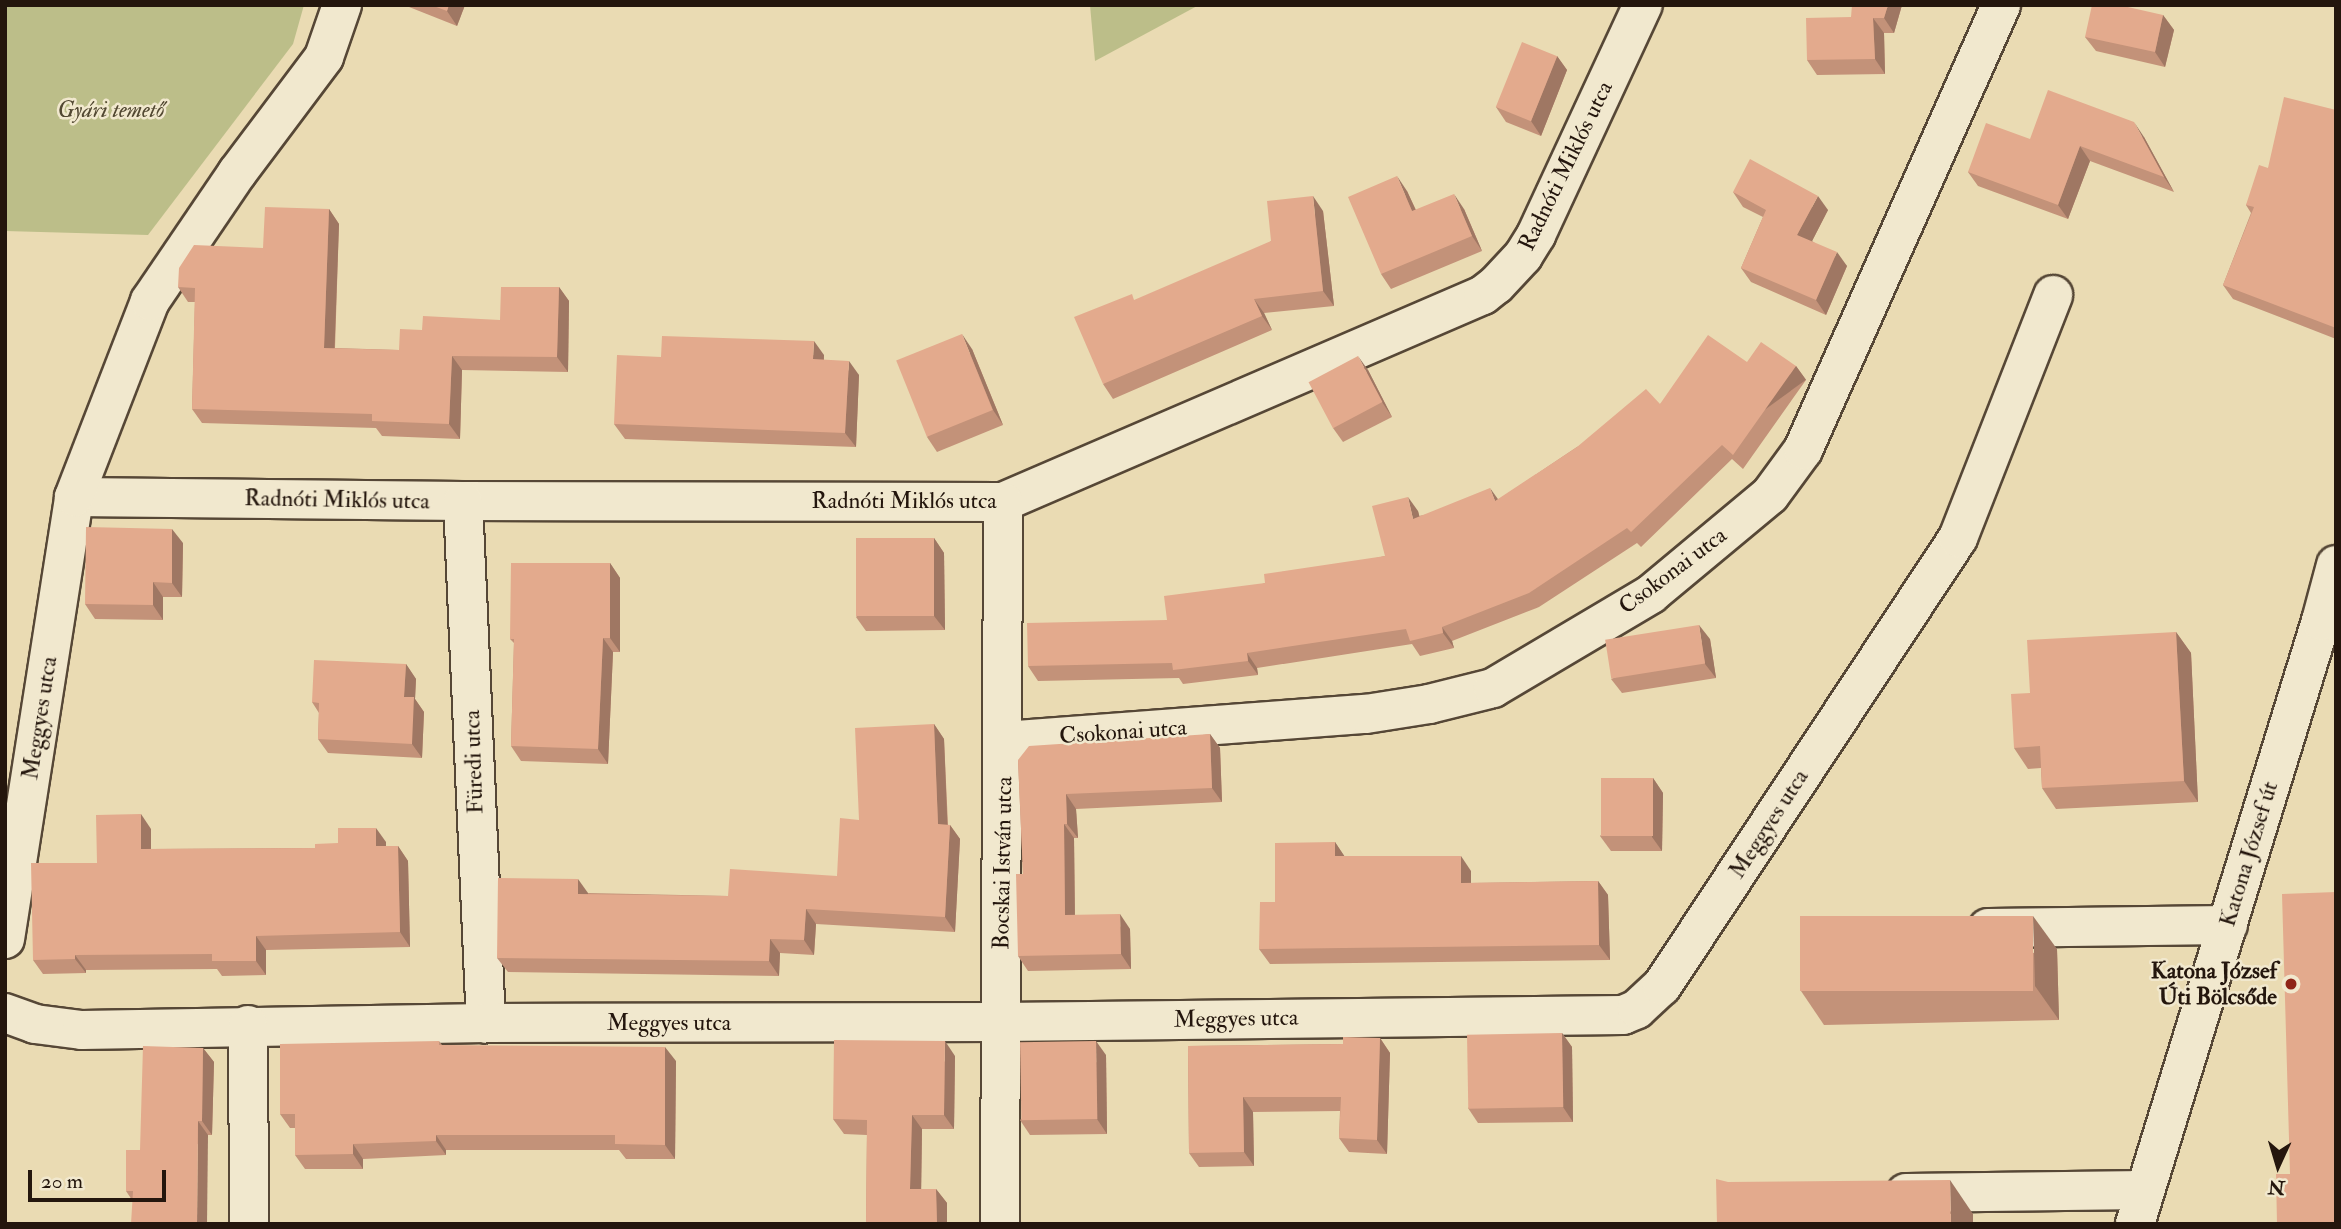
<!DOCTYPE html>
<meta charset="utf-8">
<style>
body{margin:0}
#map{position:relative;width:2341px;height:1229px;overflow:hidden;background:#eadbb3;font-family:"IM FELL Double Pica",serif}
div>[style]{position:absolute}
[style*='--x']{left:calc(var(--x)*1px);top:calc(var(--y)*1px);width:calc(var(--w)*1px);rotate:calc(var(--a)*1deg)}
.green>*{inset:0;background:#bcbe89}
.roads{filter:drop-shadow(2px 0 #564736) drop-shadow(-2px 0 #564736) drop-shadow(0 2px #564736) drop-shadow(0 -2px #564736)}
.minor>*{height:38px;margin:-19px;padding:0 19px;transform-origin:19px;border-radius:19px;background:#f1e8ce}
.wall>*{inset:0;background:#c39279}
.shaded-wall>*{inset:0;background:#9f7763;transform-origin:0 0}
.building>*{inset:0;background:#e3aa8d;transform-origin:0 0}
.dots>*{width:19px;height:19px;translate:-50% -50%;box-sizing:border-box;border:4px solid #f1e8ce;border-radius:50%}
span{translate:-50% -50%;white-space:nowrap;text-align:center;line-height:1.15;-webkit-text-stroke:5px #f1e8ce;paint-order:stroke}
.park-label{font-size:23px;color:#524832;font-style:italic}
.street-label{font-size:23px;color:#24160d}
.poi-label{font-size:23px;color:#24160d;font-weight:700}
.right{translate:-100% -50%;text-align:right}
.frame{position:absolute;inset:0;border:7px solid #24160d;pointer-events:none}
.north{position:absolute;left:2243px;top:1131px;width:70px;height:70px;-webkit-text-stroke:5px #f1e8ce;paint-order:stroke;rotate:184deg;font-size:19px;font-weight:700;line-height:28px;text-align:center;color:#24160d}
.north::after{content:'';display:block;margin:auto;width:24px;height:32px;background:#24160d;clip-path:polygon(50% 0,100% 100%,50% 72%,0 100%)}
.scale{position:absolute;left:28px;top:1170px;width:138px;height:32px;box-sizing:border-box;border:4px solid #24160d;border-top:0;padding-left:9px;font-size:21px;line-height:24px;white-space:nowrap;color:#24160d;-webkit-text-stroke:5px #f1e8ce;paint-order:stroke}
</style>
<div id="map">
<div class="green">
<div style="clip-path:polygon(5px 5px,304px 5px,293px 44px,148px 235px,5px 231px)"></div>
<div style="clip-path:polygon(1090px 5px,1199px 5px,1095px 61px)"></div>
</div>
<div class="roads">
<div class="minor">
<div style="--x:74;--y:497;--w:389;--a:0.6"></div>
<div style="--x:463;--y:501;--w:540;--a:0.11"></div>
<div style="--x:1003;--y:502;--w:523;--a:-23.33"></div>
<div style="--x:1483;--y:295;--w:16;--a:-38"></div>
<div style="--x:1496;--y:285;--w:40;--a:-47"></div>
<div style="--x:1523;--y:256;--w:25;--a:-58"></div>
<div style="--x:1536;--y:235;--w:254;--a:-65.1"></div>
<div style="--x:463;--y:501;--w:523;--a:87.48"></div>
<div style="--x:1004;--y:741;--w:363;--a:-4.3"></div>
<div style="--x:1366;--y:714;--w:64;--a:-9"></div>
<div style="--x:1429;--y:704;--w:66;--a:-14"></div>
<div style="--x:1493;--y:688;--w:184;--a:-30.7"></div>
<div style="--x:1651;--y:594;--w:155;--a:-39.8"></div>
<div style="--x:1770;--y:495;--w:56;--a:-53.7"></div>
<div style="--x:1803;--y:450;--w:487;--a:-66"></div>
<div style="--x:1988;--y:928;--w:240;--a:-0.7"></div>
<div style="--x:5;--y:939;--w:447;--a:-81.1"></div>
<div style="--x:74;--y:497;--w:210;--a:-68.8"></div>
<div style="--x:150;--y:301;--w:155;--a:-55.8"></div>
<div style="--x:237;--y:173;--w:145;--a:-53.1"></div>
<div style="--x:324;--y:57;--w:55;--a:-70.9"></div>
<div style="--x:5;--y:1013;--w:32;--a:20"></div>
<div style="--x:35;--y:1024;--w:47;--a:7.3"></div>
<div style="--x:82;--y:1030;--w:404;--a:-1"></div>
<div style="--x:486;--y:1023;--w:515;--a:-0.11"></div>
<div style="--x:1001;--y:1022;--w:622;--a:-0.64"></div>
<div style="--x:1623;--y:1015;--w:15;--a:-23"></div>
<div style="--x:1637;--y:1009;--w:34;--a:-43"></div>
<div style="--x:1662;--y:986;--w:537;--a:-56.55"></div>
<div style="--x:1958;--y:538;--w:261;--a:-68.6"></div>
<div style="--x:248;--y:1025;--w:199;--a:89.7"></div>
<div style="--x:1906;--y:1193;--w:239;--a:-0.7"></div>
<div style="--x:1000;--y:1224;--w:722;--a:-89.76"></div>
<div style="--x:2135;--y:1224;--w:631;--a:-72.86"></div>
<div style="--x:2321;--y:621;--w:58;--a:-75"></div>
</div>
</div>
<div class="wall">
<div style="clip-path:polygon(404px 5px,465px 5px,457px 26px)"></div>
<div style="clip-path:polygon(1902px 5px,1894px 33px,1884px 33px,1885px 74px,1817px 75px,1807px 60px,1851px 17px)"></div>
<div style="clip-path:polygon(2163px 15px,2174px 30px,2165px 67px,2096px 51px,2085px 37px)"></div>
<div style="clip-path:polygon(1557px 56px,1567px 70px,1541px 136px,1506px 122px,1496px 107px)"></div>
<div style="clip-path:polygon(2336px 110px,2336px 339px,2233px 299px,2223px 285px,2251px 213px,2246px 205px,2268px 168px)"></div>
<div style="clip-path:polygon(2144px 137px,2174px 192px,2090px 161px,2068px 219px,1978px 186px,1968px 172px,2030px 139px)"></div>
<div style="clip-path:polygon(1407px 191px,1416px 210px,1464px 209px,1482px 251px,1391px 289px,1381px 274px)"></div>
<div style="clip-path:polygon(1733px 192px,1828px 210px,1812px 241px,1847px 266px,1826px 315px,1751px 282px,1741px 268px,1763px 217px,1743px 207px)"></div>
<div style="clip-path:polygon(329px 209px,339px 224px,335px 348px,399px 350px,422px 330px,500px 320px,559px 287px,569px 301px,568px 372px,462px 370px,460px 439px,382px 436px,376px 428px,202px 423px,192px 409px,195px 302px,188px 302px,178px 287px,263px 248px)"></div>
<div style="clip-path:polygon(1323px 211px,1334px 306px,1264px 313px,1272px 330px,1113px 399px,1103px 384px,1271px 241px)"></div>
<div style="clip-path:polygon(972px 349px,1003px 425px,937px 452px,927px 437px)"></div>
<div style="clip-path:polygon(824px 355px,824px 360px,859px 375px,856px 447px,625px 439px,614px 424px,661px 357px)"></div>
<div style="clip-path:polygon(1747px 362px,1796px 366px,1806px 380px,1743px 469px,1732px 459px,1641px 547px,1637px 543px,1539px 607px,1452px 641px,1454px 648px,1420px 656px,1412px 644px,1257px 668px,1258px 675px,1183px 684px,1179px 678px,1038px 681px,1028px 666px,1167px 620px,1265px 583px,1385px 556px,1418px 511px,1419px 516px,1498px 500px,1577px 447px,1660px 404px)"></div>
<div style="clip-path:polygon(1368px 370px,1392px 417px,1343px 442px,1333px 428px)"></div>
<div style="clip-path:polygon(934px 538px,944px 553px,945px 630px,866px 631px,856px 617px)"></div>
<div style="clip-path:polygon(183px 543px,182px 597px,163px 597px,163px 620px,95px 619px,85px 604px)"></div>
<div style="clip-path:polygon(610px 563px,620px 578px,620px 652px,613px 652px,608px 764px,521px 761px,511px 746px,514px 643px,510px 639px)"></div>
<div style="clip-path:polygon(2176px 632px,2191px 653px,2198px 802px,2056px 809px,2042px 788px,2041px 768px,2028px 769px,2014px 748px,2030px 693px)"></div>
<div style="clip-path:polygon(1710px 639px,1716px 678px,1622px 693px,1611px 679px)"></div>
<div style="clip-path:polygon(406px 664px,416px 679px,415px 699px,424px 712px,422px 758px,328px 753px,318px 739px,319px 713px,312px 702px)"></div>
<div style="clip-path:polygon(934px 724px,944px 739px,948px 825px,950px 825px,960px 839px,955px 932px,816px 924px,814px 955px,780px 953px,779px 976px,508px 972px,497px 958px,588px 893px,728px 896px,837px 876px,859px 820px)"></div>
<div style="clip-path:polygon(1210px 734px,1220px 748px,1222px 802px,1076px 809px,1078px 838px,1074px 838px,1075px 915px,1130px 929px,1131px 969px,1028px 971px,1018px 956px,1023px 874px,1018px 760px)"></div>
<div style="clip-path:polygon(1653px 778px,1663px 793px,1662px 851px,1611px 851px,1600px 836px)"></div>
<div style="clip-path:polygon(151px 829px,151px 849px,315px 848px,386px 842px,386px 846px,398px 846px,408px 861px,410px 947px,266px 950px,266px 975px,222px 976px,217px 969px,86px 970px,86px 973px,43px 974px,33px 960px,97px 863px)"></div>
<div style="clip-path:polygon(1335px 842px,1344px 856px,1471px 871px,1471px 883px,1598px 881px,1608px 895px,1610px 960px,1270px 964px,1259px 949px,1275px 902px)"></div>
<div style="clip-path:polygon(2057px 949px,2059px 1020px,1824px 1025px,1801px 991px)"></div>
<div style="clip-path:polygon(1562px 1033px,1572px 1047px,1573px 1122px,1478px 1123px,1468px 1108px)"></div>
<div style="clip-path:polygon(1380px 1038px,1390px 1053px,1387px 1154px,1349px 1152px,1339px 1138px,1340px 1111px,1253px 1112px,1254px 1166px,1199px 1167px,1189px 1153px,1188px 1046px,1343px 1044px)"></div>
<div style="clip-path:polygon(439px 1041px,442px 1045px,676px 1061px,675px 1159px,626px 1159px,619px 1150px,446px 1150px,446px 1155px,363px 1159px,363px 1169px,305px 1169px,295px 1155px,295px 1128px,290px 1128px,280px 1114px)"></div>
<div style="clip-path:polygon(203px 1048px,214px 1062px,212px 1135px,208px 1135px,132px 1200px,126px 1191px,140px 1150px)"></div>
<div style="clip-path:polygon(1106px 1055px,1107px 1134px,1030px 1135px,1020px 1120px)"></div>
<div style="clip-path:polygon(955px 1056px,954px 1129px,922px 1129px,921px 1189px,936px 1189px,947px 1203px,947px 1224px,866px 1224px,867px 1135px,844px 1134px,833px 1119px)"></div>
</div>
<div class="shaded-wall">
<div style="clip-path:polygon(449px 5px,465px 5px,457px 26px,447px 11px)"></div>
<div style="clip-path:polygon(1888px 5px,1902px 5px,1894px 33px,1884px 18px)"></div>
<div style="clip-path:polygon(2163px 15px,2174px 30px,2165px 67px,2155px 52px)"></div>
<div style="clip-path:polygon(1873px 18px,1884px 33px,1885px 74px,1875px 59px)"></div>
<div style="clip-path:polygon(1557px 56px,1567px 70px,1541px 136px,1531px 121px)"></div>
<div style="clip-path:polygon(2134px 122px,2144px 137px,2174px 192px,2164px 177px)"></div>
<div style="clip-path:polygon(2080px 146px,2090px 161px,2068px 219px,2058px 205px)"></div>
<div style="clip-path:polygon(1397px 176px,1407px 191px,1423px 226px,1412px 211px)"></div>
<div style="clip-path:polygon(1454px 194px,1464px 209px,1482px 251px,1472px 236px)"></div>
<div style="clip-path:polygon(1313px 196px,1323px 211px,1334px 306px,1323px 291px)"></div>
<div style="clip-path:polygon(1818px 196px,1828px 210px,1808px 249px,1797px 235px)"></div>
<div style="clip-path:polygon(329px 209px,339px 224px,334px 362px,324px 348px)"></div>
<div style="clip-path:polygon(1837px 252px,1847px 266px,1826px 315px,1816px 300px)"></div>
<div style="clip-path:polygon(559px 287px,569px 301px,568px 372px,557px 357px)"></div>
<div style="clip-path:polygon(1254px 299px,1264px 313px,1272px 330px,1262px 316px)"></div>
<div style="clip-path:polygon(962px 334px,972px 349px,1003px 425px,993px 410px)"></div>
<div style="clip-path:polygon(814px 341px,824px 355px,823px 374px,813px 359px)"></div>
<div style="clip-path:polygon(452px 356px,462px 370px,460px 439px,449px 424px)"></div>
<div style="clip-path:polygon(1358px 356px,1368px 370px,1392px 417px,1382px 402px)"></div>
<div style="clip-path:polygon(849px 361px,859px 375px,856px 447px,845px 433px)"></div>
<div style="left:1796px;top:366px;width:17px;height:109px;rotate:54deg"></div>
<div style="clip-path:polygon(1490px 488px,1500px 502px,1495px 501px)"></div>
<div style="clip-path:polygon(1408px 497px,1418px 511px,1424px 533px,1413px 519px)"></div>
<div style="clip-path:polygon(172px 529px,183px 543px,182px 597px,172px 583px)"></div>
<div style="clip-path:polygon(934px 538px,944px 553px,945px 630px,934px 616px)"></div>
<div style="clip-path:polygon(610px 563px,620px 578px,620px 652px,610px 638px)"></div>
<div style="clip-path:polygon(153px 582px,163px 597px,163px 620px,153px 605px)"></div>
<div style="clip-path:polygon(1699px 625px,1710px 639px,1716px 678px,1705px 664px)"></div>
<div style="clip-path:polygon(1442px 627px,1452px 641px,1454px 648px,1443px 633px)"></div>
<div style="clip-path:polygon(2176px 632px,2191px 653px,2198px 802px,2184px 781px)"></div>
<div style="clip-path:polygon(603px 638px,613px 652px,608px 764px,598px 749px)"></div>
<div style="clip-path:polygon(1247px 653px,1257px 668px,1258px 675px,1248px 661px)"></div>
<div style="clip-path:polygon(406px 664px,416px 679px,415px 699px,424px 712px,422px 758px,412px 744px,404px 697px)"></div>
<div style="clip-path:polygon(934px 724px,944px 739px,948px 839px,938px 824px)"></div>
<div style="clip-path:polygon(1210px 734px,1220px 748px,1222px 802px,1212px 788px)"></div>
<div style="clip-path:polygon(1653px 778px,1663px 793px,1662px 851px,1652px 837px)"></div>
<div style="clip-path:polygon(1066px 794px,1076px 809px,1078px 838px,1067px 824px)"></div>
<div style="clip-path:polygon(141px 814px,151px 829px,151px 864px,141px 849px)"></div>
<div style="clip-path:polygon(1064px 824px,1074px 838px,1075px 929px,1065px 915px)"></div>
<div style="clip-path:polygon(950px 825px,960px 839px,955px 932px,945px 917px)"></div>
<div style="clip-path:polygon(376px 828px,386px 842px,386px 861px,376px 846px)"></div>
<div style="clip-path:polygon(1335px 842px,1345px 857px,1335px 856px)"></div>
<div style="clip-path:polygon(398px 846px,408px 861px,410px 947px,400px 932px)"></div>
<div style="clip-path:polygon(1461px 856px,1471px 871px,1471px 898px,1461px 883px)"></div>
<div style="clip-path:polygon(578px 879px,588px 893px,588px 908px,578px 894px)"></div>
<div style="clip-path:polygon(1598px 881px,1608px 895px,1610px 960px,1599px 945px)"></div>
<div style="clip-path:polygon(806px 909px,816px 924px,814px 955px,804px 940px)"></div>
<div style="clip-path:polygon(1120px 914px,1130px 929px,1131px 969px,1121px 954px)"></div>
<div style="clip-path:polygon(2033px 916px,2057px 949px,2059px 1020px,2035px 986px)"></div>
<div style="clip-path:polygon(256px 936px,266px 950px,266px 975px,256px 961px)"></div>
<div style="clip-path:polygon(770px 939px,780px 953px,779px 976px,769px 961px)"></div>
<div style="clip-path:polygon(75px 955px,86px 970px,86px 973px,75px 959px)"></div>
<div style="clip-path:polygon(1562px 1033px,1572px 1047px,1573px 1122px,1563px 1107px)"></div>
<div style="clip-path:polygon(1380px 1038px,1390px 1053px,1387px 1154px,1377px 1140px)"></div>
<div style="clip-path:polygon(945px 1041px,955px 1056px,954px 1129px,944px 1115px)"></div>
<div style="clip-path:polygon(1096px 1041px,1106px 1055px,1107px 1134px,1097px 1119px)"></div>
<div style="clip-path:polygon(665px 1047px,676px 1061px,675px 1159px,665px 1145px)"></div>
<div style="clip-path:polygon(203px 1048px,214px 1062px,212px 1135px,202px 1121px)"></div>
<div style="clip-path:polygon(1243px 1097px,1253px 1112px,1254px 1166px,1244px 1152px)"></div>
<div style="clip-path:polygon(912px 1115px,922px 1129px,921px 1203px,910px 1189px)"></div>
<div style="clip-path:polygon(198px 1121px,208px 1135px,207px 1224px,197px 1224px)"></div>
<div style="clip-path:polygon(436px 1135px,446px 1150px,446px 1155px,436px 1141px)"></div>
<div style="clip-path:polygon(353px 1144px,363px 1159px,363px 1169px,353px 1154px)"></div>
<div style="clip-path:polygon(1950px 1180px,1973px 1214px,1973px 1224px,1951px 1224px)"></div>
<div style="clip-path:polygon(936px 1189px,947px 1203px,947px 1224px,937px 1224px)"></div>
</div>
<div class="building">
<div style="clip-path:polygon(431px 5px,449px 5px,447px 11px)"></div>
<div style="clip-path:polygon(1852px 5px,1888px 5px,1884px 18px,1873px 18px,1875px 59px,1807px 60px,1806px 18px,1851px 17px)"></div>
<div style="clip-path:polygon(2092px 5px,2119px 5px,2163px 15px,2155px 52px,2085px 37px)"></div>
<div style="left:1522px;top:42px;width:38px;height:70px;rotate:22deg"></div>
<div style="clip-path:polygon(2048px 90px,2134px 122px,2164px 177px,2080px 146px,2058px 205px,1968px 172px,1986px 123px,2030px 139px)"></div>
<div style="clip-path:polygon(2284px 97px,2336px 110px,2336px 328px,2223px 285px,2254px 207px,2246px 205px,2259px 165px,2268px 168px)"></div>
<div style="clip-path:polygon(1750px 159px,1818px 196px,1797px 235px,1837px 252px,1816px 300px,1741px 268px,1766px 210px,1733px 192px)"></div>
<div style="clip-path:polygon(1397px 176px,1412px 211px,1454px 194px,1472px 236px,1381px 274px,1348px 197px)"></div>
<div style="clip-path:polygon(1313px 196px,1323px 291px,1254px 299px,1262px 316px,1103px 384px,1074px 317px,1132px 294px,1134px 300px,1271px 241px,1267px 201px)"></div>
<div style="clip-path:polygon(265px 207px,329px 209px,324px 348px,399px 350px,400px 329px,422px 330px,423px 316px,500px 320px,501px 287px,559px 287px,557px 357px,452px 356px,449px 424px,372px 421px,372px 414px,192px 409px,195px 288px,178px 287px,179px 268px,194px 245px,263px 248px)"></div>
<div style="left:962px;top:334px;width:82px;height:71px;rotate:68deg"></div>
<div style="clip-path:polygon(1708px 335px,1747px 362px,1761px 342px,1796px 366px,1733px 455px,1722px 445px,1631px 532px,1627px 528px,1529px 593px,1442px 627px,1443px 633px,1410px 641px,1406px 629px,1247px 653px,1248px 661px,1173px 670px,1172px 663px,1028px 666px,1027px 623px,1167px 620px,1164px 596px,1265px 583px,1264px 574px,1385px 556px,1372px 506px,1408px 497px,1413px 519px,1490px 488px,1495px 501px,1577px 447px,1646px 389px,1660px 404px)"></div>
<div style="clip-path:polygon(662px 336px,814px 341px,813px 359px,849px 361px,845px 433px,614px 424px,617px 355px,661px 357px)"></div>
<div style="left:1358px;top:356px;width:52px;height:56px;rotate:62deg"></div>
<div style="clip-path:polygon(86px 527px,172px 529px,172px 583px,153px 582px,153px 605px,85px 604px)"></div>
<div style="left:934px;top:538px;width:78px;height:78px;rotate:90deg"></div>
<div style="clip-path:polygon(511px 563px,610px 563px,610px 638px,603px 638px,598px 749px,511px 746px,514px 639px,510px 639px)"></div>
<div style="left:1699px;top:625px;width:39px;height:95px;rotate:81deg"></div>
<div style="clip-path:polygon(2176px 632px,2184px 781px,2042px 788px,2040px 746px,2014px 748px,2011px 694px,2030px 693px,2027px 640px)"></div>
<div style="clip-path:polygon(314px 660px,406px 664px,404px 697px,414px 697px,412px 744px,318px 739px,319px 703px,312px 702px)"></div>
<div style="clip-path:polygon(934px 724px,938px 824px,950px 825px,945px 917px,806px 909px,804px 940px,770px 939px,769px 961px,497px 958px,498px 878px,578px 879px,578px 894px,728px 896px,730px 869px,837px 876px,840px 818px,859px 820px,855px 728px)"></div>
<div style="clip-path:polygon(1210px 734px,1212px 788px,1066px 794px,1067px 824px,1064px 824px,1065px 915px,1120px 914px,1121px 954px,1018px 956px,1016px 874px,1023px 874px,1018px 760px,1029px 746px)"></div>
<div style="left:1601px;top:778px;width:52px;height:58px"></div>
<div style="clip-path:polygon(141px 814px,141px 849px,315px 848px,315px 844px,338px 843px,338px 828px,376px 828px,376px 846px,398px 846px,400px 932px,256px 936px,256px 961px,212px 961px,212px 954px,75px 955px,75px 959px,33px 960px,31px 863px,97px 863px,96px 815px)"></div>
<div style="clip-path:polygon(1335px 842px,1335px 856px,1461px 856px,1461px 883px,1598px 881px,1599px 945px,1259px 949px,1260px 902px,1275px 902px,1275px 843px)"></div>
<div style="clip-path:polygon(2336px 892px,2336px 1224px,2277px 1224px,2276px 1174px,2290px 1174px,2282px 894px)"></div>
<div style="left:1800px;top:916px;width:233px;height:75px"></div>
<div style="left:1562px;top:1033px;width:74px;height:95px;rotate:89deg"></div>
<div style="clip-path:polygon(1343px 1037px,1380px 1038px,1377px 1140px,1339px 1138px,1341px 1097px,1243px 1097px,1244px 1152px,1189px 1153px,1188px 1046px,1343px 1044px)"></div>
<div style="clip-path:polygon(834px 1040px,945px 1041px,944px 1115px,912px 1115px,910px 1189px,936px 1189px,937px 1224px,866px 1224px,867px 1120px,833px 1119px)"></div>
<div style="clip-path:polygon(439px 1041px,439px 1045px,665px 1047px,665px 1145px,615px 1144px,615px 1135px,436px 1135px,436px 1141px,353px 1144px,353px 1154px,295px 1155px,295px 1114px,280px 1114px,280px 1044px)"></div>
<div style="left:1096px;top:1041px;width:78px;height:76px;rotate:89deg"></div>
<div style="clip-path:polygon(143px 1046px,203px 1048px,202px 1121px,198px 1121px,197px 1224px,131px 1224px,133px 1191px,126px 1191px,126px 1150px,140px 1150px)"></div>
<div style="clip-path:polygon(1716px 1179px,1728px 1182px,1950px 1180px,1951px 1224px,1717px 1224px)"></div>
</div>
<div class="dots">
<div style="left:2291px;top:984px;background:#8f2418"></div>
</div>
<div class="park-label">
<span style="left:111px;top:110px">Gyári temető</span>
</div>
<div class="street-label">
<span style="left:1566px;top:166px;rotate:-64deg">Radnóti Miklós utca</span>
<span style="left:337px;top:500px;rotate:1deg">Radnóti Miklós utca</span>
<span style="left:904px;top:501px">Radnóti Miklós utca</span>
<span style="left:1673px;top:571px;rotate:-37deg">Csokonai utca</span>
<span style="left:40px;top:718px;rotate:-81deg">Meggyes utca</span>
<span style="left:1123px;top:732px;rotate:-4deg">Csokonai utca</span>
<span style="left:474px;top:762px;rotate:-92deg">Füredi utca</span>
<span style="left:1769px;top:824px;rotate:-57deg">Meggyes utca</span>
<span style="left:2249px;top:854px;rotate:-73deg">Katona József út</span>
<span style="left:1003px;top:863px;rotate:-89deg">Bocskai István utca</span>
<span style="left:1236px;top:1019px;rotate:-1deg">Meggyes utca</span>
<span style="left:669px;top:1023px">Meggyes utca</span>
</div>
<div class="poi-label">
<span class="right" style="left:2277px;top:984px">Katona József<br>Úti Bölcsőde</span>
</div>
<div class="frame"></div>
<div class="north">N</div>
<div class="scale">20 m</div>
</div>
